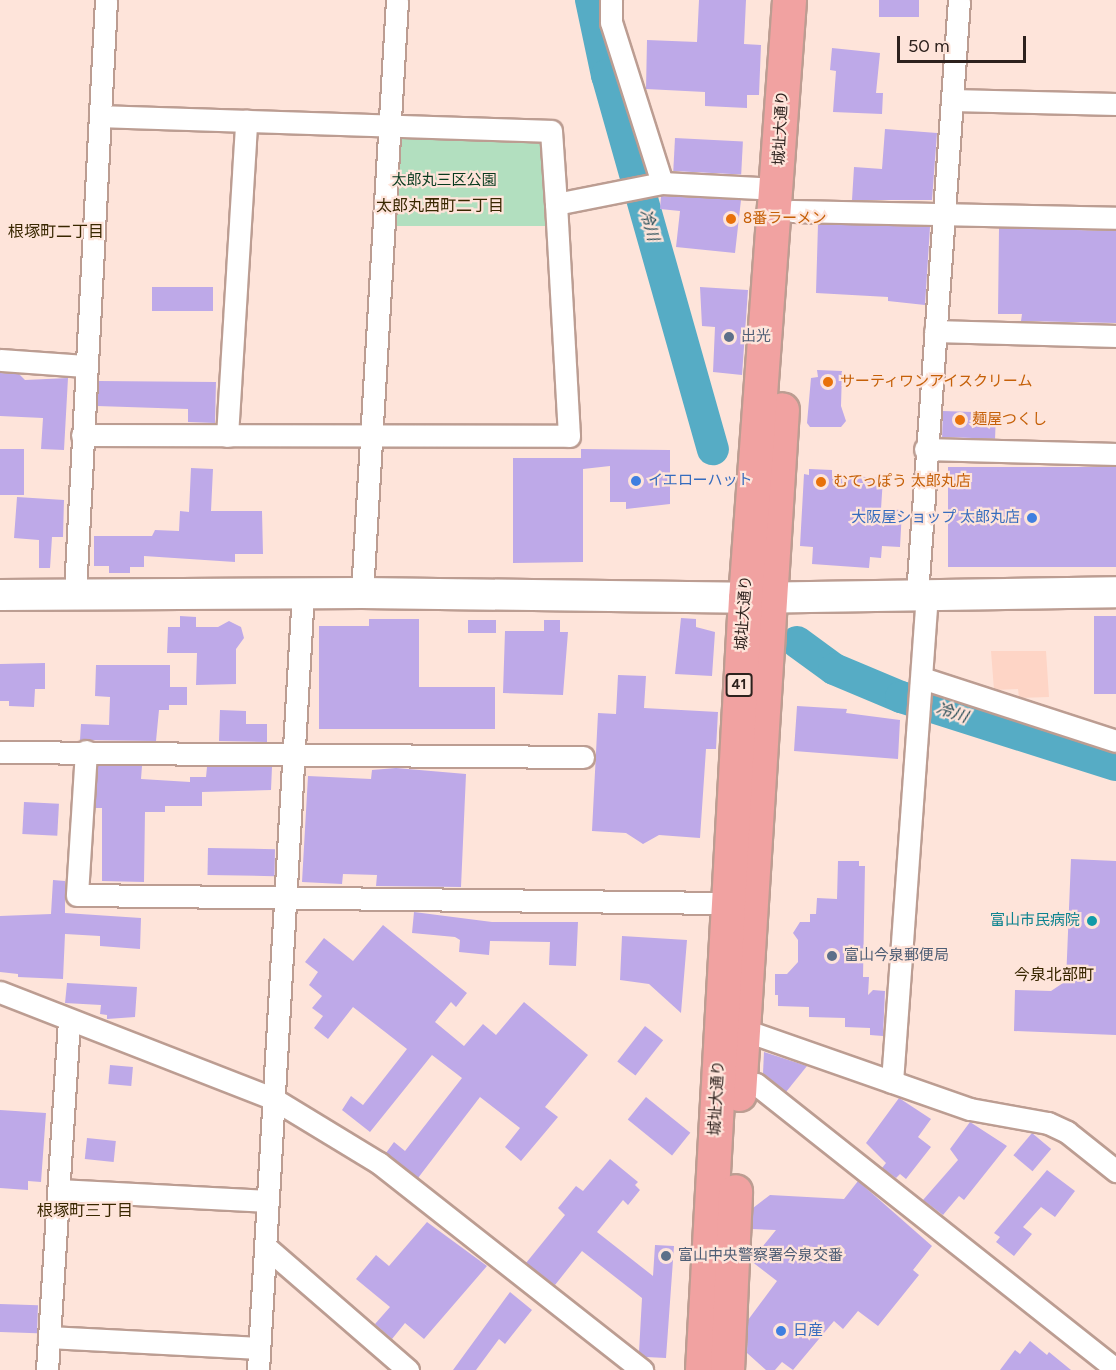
<!DOCTYPE html>
<meta charset="utf-8">
<style>
body{margin:0}
#map{position:relative;width:1116px;height:1370px;overflow:hidden;background:#fee4da;font-family:Figtree,"Noto Sans JP",sans-serif}
div>[style]{position:absolute}
[style*='--x']{left:calc(var(--x)*1px);top:calc(var(--y)*1px);width:calc(var(--w)*1px);rotate:calc(var(--a)*1deg)}
.built>*{inset:0;background:#fed5c6}
.green>*{inset:0;background:#b2dfbf}
.river>*{height:32px;margin:-16px;padding:0 16px;transform-origin:16px;border-radius:16px;background:#56acc5}
.building>*{inset:0;background:#bea9e8;transform-origin:0 0}
.roads{filter:drop-shadow(2px 0 #bc9d92) drop-shadow(-2px 0 #bc9d92) drop-shadow(0 2px #bc9d92) drop-shadow(0 -2px #bc9d92)}
.street>*{height:21px;margin:-10.5px;padding:0 10.5px;transform-origin:10.5px;border-radius:10.5px;background:#fff}
.secondary>*{height:30px;margin:-15px;padding:0 15px;transform-origin:15px;border-radius:15px;background:#fff}
.highway>*{height:33px;margin:-16.5px;padding:0 16.5px;transform-origin:16.5px;border-radius:16.5px;background:#f1a2a1}
.dots>*{width:16px;height:16px;translate:-50% -50%;box-sizing:border-box;border:3px solid #fee4da;border-radius:50%}
span{translate:-50% -50%;white-space:nowrap;text-align:center;line-height:1.15;-webkit-text-stroke:4.5px #fee4da;paint-order:stroke}
.shield-label span{padding:2px 4px;background:#fee4da;border:2px solid;border-radius:4px;-webkit-text-stroke-width:0}
.shield-label{font-size:14px;color:#2d211d;font-weight:700}
.street-label{font-size:15px;color:#2d211d}
.park-label{font-size:15px;color:#073a1e}
.food-label{font-size:15px;color:#c56008}
.left{translate:0 -50%;text-align:left}
.service-label{font-size:15px;color:#4e5e75}
.shop-label{font-size:15px;color:#366cbe}
.right{translate:-100% -50%;text-align:right}
.culture-label{font-size:15px;color:#0d838f}
.neighbourhood-label{font-size:16px;color:#392700}
.water-label{font-size:16px;color:#204752;font-style:italic}
.scale{position:absolute;left:897px;top:36px;width:129px;height:27px;box-sizing:border-box;border:3px solid #2d211d;border-top:0;padding-left:8px;font-size:18px;line-height:21px;white-space:nowrap;color:#2d211d;-webkit-text-stroke:4px #fee4da;paint-order:stroke}
</style>
<div id="map">
<div class="built">
<div style="clip-path:polygon(991px 651px,1046px 651px,1049px 697px,1019px 698px,1018px 689px,994px 690px)"></div>
</div>
<div class="green">
<div style="clip-path:polygon(404px 135px,536px 140px,544px 145px,548px 226px,392px 226px,397px 141px)"></div>
</div>
<div class="river">
<div style="--x:591;--y:0;--w:77;--a:78"></div>
<div style="--x:607;--y:75;--w:389;--a:74.2"></div>
<div style="--x:797;--y:642;--w:46;--a:36.1"></div>
<div style="--x:834;--y:669;--w:73;--a:22.7"></div>
<div style="--x:901;--y:697;--w:225;--a:17.6"></div>
</div>
<div class="building">
<div style="clip-path:polygon(699px 0,746px 0,744px 44px,761px 45px,759px 95px,747px 95px,747px 108px,705px 106px,705px 92px,646px 89px,647px 40px,697px 42px)"></div>
<div style="left:879px;top:0;width:40px;height:17px"></div>
<div style="clip-path:polygon(832px 48px,880px 53px,876px 93px,883px 93px,882px 114px,833px 112px,836px 71px,830px 70px)"></div>
<div style="clip-path:polygon(885px 129px,937px 133px,932px 200px,852px 200px,854px 167px,882px 169px)"></div>
<div style="left:675px;top:138px;width:68px;height:33px;rotate:3deg"></div>
<div style="clip-path:polygon(661px 196px,741px 200px,735px 253px,676px 247px,680px 211px,660px 209px)"></div>
<div style="clip-path:polygon(818px 224px,930px 227px,925px 305px,888px 301px,888px 297px,816px 293px)"></div>
<div style="clip-path:polygon(999px 228px,1116px 231px,1116px 323px,1021px 321px,1022px 314px,998px 314px)"></div>
<div style="left:152px;top:287px;width:61px;height:24px"></div>
<div style="clip-path:polygon(700px 287px,748px 290px,742px 375px,713px 372px,715px 327px,702px 326px)"></div>
<div style="clip-path:polygon(817px 370px,842px 371px,841px 406px,846px 421px,841px 427px,810px 427px,807px 423px,811px 378px,818px 377px)"></div>
<div style="clip-path:polygon(0 373px,19px 374px,25px 380px,68px 378px,64px 450px,41px 449px,43px 418px,0 416px)"></div>
<div style="clip-path:polygon(99px 381px,216px 382px,215px 423px,188px 422px,188px 409px,97px 406px)"></div>
<div style="left:943px;top:411px;width:53px;height:26px;rotate:2deg"></div>
<div style="left:0;top:449px;width:24px;height:46px"></div>
<div style="clip-path:polygon(581px 449px,670px 450px,670px 504px,626px 509px,626px 502px,610px 502px,610px 466px,583px 469px,583px 562px,513px 563px,513px 458px,581px 458px)"></div>
<div style="left:1116px;top:467px;width:100px;height:168px;rotate:90deg"></div>
<div style="clip-path:polygon(191px 468px,213px 469px,211px 511px,262px 511px,263px 554px,235px 554px,235px 562px,144px 556px,144px 567px,130px 567px,130px 573px,109px 573px,109px 566px,94px 566px,94px 536px,152px 536px,155px 530px,179px 531px,180px 511px,189px 512px)"></div>
<div style="clip-path:polygon(809px 469px,832px 470px,832px 475px,883px 478px,881px 509px,902px 510px,900px 547px,882px 546px,881px 558px,870px 557px,869px 568px,812px 564px,813px 547px,800px 546px,804px 474px,809px 475px)"></div>
<div style="clip-path:polygon(17px 497px,64px 500px,63px 537px,52px 537px,50px 568px,39px 568px,39px 540px,14px 538px)"></div>
<div style="clip-path:polygon(180px 616px,196px 617px,196px 627px,218px 627px,229px 621px,241px 627px,244px 638px,236px 649px,236px 684px,196px 685px,197px 653px,167px 653px,168px 627px,180px 627px)"></div>
<div style="left:1094px;top:616px;width:22px;height:78px"></div>
<div style="clip-path:polygon(681px 618px,696px 619px,696px 627px,715px 632px,712px 676px,675px 674px)"></div>
<div style="clip-path:polygon(369px 619px,419px 619px,419px 687px,495px 687px,495px 729px,319px 729px,319px 626px,369px 626px)"></div>
<div style="left:468px;top:620px;width:28px;height:13px"></div>
<div style="clip-path:polygon(544px 620px,560px 620px,560px 632px,568px 632px,563px 695px,503px 693px,505px 631px,544px 631px)"></div>
<div style="clip-path:polygon(45px 663px,45px 689px,35px 689px,34px 707px,9px 706px,9px 701px,0 701px,0 664px)"></div>
<div style="clip-path:polygon(96px 665px,170px 665px,170px 687px,187px 687px,187px 705px,169px 705px,169px 710px,159px 710px,156px 741px,80px 740px,81px 724px,109px 725px,110px 697px,95px 696px)"></div>
<div style="clip-path:polygon(618px 675px,646px 676px,644px 708px,718px 712px,716px 749px,706px 749px,700px 838px,659px 835px,643px 844px,626px 833px,592px 831px,598px 713px,616px 714px)"></div>
<div style="clip-path:polygon(797px 706px,847px 709px,846px 713px,900px 720px,898px 759px,794px 751px)"></div>
<div style="clip-path:polygon(220px 710px,246px 711px,246px 724px,267px 724px,267px 742px,219px 741px)"></div>
<div style="clip-path:polygon(98px 766px,142px 766px,141px 779px,190px 782px,190px 777px,206px 777px,207px 767px,272px 767px,271px 790px,202px 792px,202px 806px,165px 806px,165px 812px,145px 812px,144px 882px,102px 881px,102px 808px,95px 808px)"></div>
<div style="clip-path:polygon(396px 768px,466px 774px,461px 887px,376px 886px,377px 875px,343px 874px,342px 884px,302px 882px,308px 776px,371px 779px,372px 770px)"></div>
<div style="left:24px;top:802px;width:35px;height:32px;rotate:3deg"></div>
<div style="left:208px;top:848px;width:67px;height:27px;rotate:1deg"></div>
<div style="clip-path:polygon(1071px 859px,1116px 861px,1116px 1035px,1014px 1031px,1015px 990px,1051px 991px,1066px 981px)"></div>
<div style="clip-path:polygon(838px 861px,859px 861px,859px 866px,865px 866px,863px 977px,869px 977px,868px 995px,873px 990px,885px 991px,883px 1036px,870px 1035px,870px 1028px,845px 1027px,845px 1018px,809px 1017px,809px 1007px,778px 1006px,778px 995px,775px 995px,775px 974px,787px 974px,798px 962px,798px 940px,793px 933px,800px 922px,810px 922px,810px 914px,816px 914px,817px 898px,837px 899px)"></div>
<div style="clip-path:polygon(53px 880px,65px 881px,65px 913px,141px 918px,140px 949px,100px 946px,100px 936px,65px 934px,63px 979px,18px 977px,18px 974px,0 972px,0 916px,51px 914px)"></div>
<div style="clip-path:polygon(414px 912px,492px 922px,578px 922px,576px 966px,549px 965px,550px 942px,490px 941px,489px 955px,459px 952px,460px 940px,455px 937px,412px 933px)"></div>
<div style="clip-path:polygon(383px 925px,467px 993px,456px 1007px,451px 1002px,435px 1022px,464px 1046px,483px 1024px,496px 1035px,524px 1002px,588px 1055px,545px 1107px,558px 1117px,521px 1161px,505px 1147px,520px 1128px,480px 1097px,418px 1178px,386px 1153px,394px 1142px,405px 1151px,462px 1078px,432px 1055px,370px 1132px,342px 1110px,351px 1096px,363px 1105px,407px 1049px,353px 1007px,328px 1039px,314px 1028px,323px 1016px,312px 1008px,322px 996px,309px 985px,318px 972px,305px 962px,324px 938px,353px 961px)"></div>
<div style="clip-path:polygon(622px 936px,687px 940px,681px 1013px,649px 984px,620px 980px)"></div>
<div style="clip-path:polygon(67px 983px,137px 987px,135px 1017px,107px 1019px,107px 1015px,100px 1014px,101px 1005px,65px 1003px)"></div>
<div style="left:645px;top:1026px;width:23px;height:45px;rotate:38deg"></div>
<div style="clip-path:polygon(764px 1052px,807px 1066px,786px 1092px,763px 1073px)"></div>
<div style="left:110px;top:1065px;width:23px;height:19px;rotate:5deg"></div>
<div style="left:646px;top:1097px;width:57px;height:29px;rotate:39deg"></div>
<div style="clip-path:polygon(899px 1098px,931px 1119px,918px 1137px,931px 1147px,906px 1179px,900px 1174px,896px 1178px,882px 1168px,886px 1163px,866px 1143px)"></div>
<div style="clip-path:polygon(0 1110px,46px 1113px,41px 1182px,28px 1181px,28px 1190px,0 1188px)"></div>
<div style="clip-path:polygon(970px 1122px,1007px 1146px,964px 1200px,959px 1196px,943px 1215px,923px 1200px,958px 1160px,950px 1149px)"></div>
<div style="left:1032px;top:1133px;width:25px;height:29px;rotate:40deg"></div>
<div style="left:87px;top:1138px;width:29px;height:21px;rotate:6deg"></div>
<div style="clip-path:polygon(610px 1159px,638px 1182px,635px 1185px,640px 1190px,628px 1205px,623px 1200px,597px 1232px,653px 1276px,655px 1245px,674px 1246px,666px 1358px,646px 1357px,639px 1352px,642px 1298px,582px 1251px,555px 1285px,526px 1263px,565px 1215px,558px 1208px,576px 1186px,583px 1191px)"></div>
<div style="clip-path:polygon(1047px 1170px,1075px 1191px,1055px 1217px,1041px 1207px,1023px 1227px,1032px 1234px,1014px 1256px,996px 1242px,1000px 1237px,994px 1233px)"></div>
<div style="clip-path:polygon(858px 1181px,932px 1246px,913px 1270px,919px 1275px,878px 1326px,858px 1311px,843px 1329px,834px 1321px,793px 1370px,782px 1362px,775px 1370px,766px 1370px,747px 1353px,748px 1320px,777px 1281px,751px 1261px,776px 1230px,752px 1229px,753px 1208px,770px 1195px,844px 1199px)"></div>
<div style="clip-path:polygon(427px 1222px,487px 1266px,424px 1339px,405px 1323px,392px 1339px,375px 1324px,390px 1307px,356px 1279px,376px 1255px,389px 1266px)"></div>
<div style="clip-path:polygon(510px 1292px,532px 1310px,505px 1344px,499px 1339px,476px 1370px,453px 1370px)"></div>
<div style="left:0;top:1304px;width:38px;height:28px;rotate:2deg"></div>
<div style="clip-path:polygon(1030px 1341px,1047px 1355px,1049px 1352px,1071px 1370px,1000px 1370px,1015px 1350px,1020px 1354px)"></div>
</div>
<div class="roads">
<div class="street">
<div style="--x:611;--y:0;--w:22;--a:90"></div>
<div style="--x:611;--y:22;--w:169;--a:72.4"></div>
<div style="--x:952;--y:100;--w:164;--a:1.4"></div>
<div style="--x:100;--y:116;--w:451;--a:1.9"></div>
<div style="--x:551;--y:131;--w:73;--a:86.1"></div>
<div style="--x:792;--y:211;--w:324;--a:1.2"></div>
<div style="--x:935;--y:331;--w:181;--a:1.6"></div>
<div style="--x:0;--y:360;--w:85;--a:4"></div>
<div style="--x:82;--y:435;--w:487;--a:0.1"></div>
<div style="--x:569;--y:436;--w:232;--a:-93.2"></div>
<div style="--x:556;--y:204;--w:108;--a:-11.2"></div>
<div style="--x:662;--y:183;--w:116;--a:3"></div>
<div style="--x:227;--y:436;--w:316;--a:-86.5"></div>
<div style="--x:925;--y:449;--w:191;--a:1.5"></div>
<div style="--x:75;--y:592;--w:593;--a:-87"></div>
<div style="--x:362;--y:593;--w:594;--a:-86.62"></div>
<div style="--x:917;--y:595;--w:596;--a:-85.96"></div>
<div style="--x:922;--y:678;--w:204;--a:18"></div>
<div style="--x:86;--y:751;--w:144;--a:93.6"></div>
<div style="--x:77;--y:895;--w:650;--a:0.71"></div>
<div style="--x:0;--y:752;--w:583;--a:0.49"></div>
<div style="--x:0;--y:992;--w:292;--a:21.3"></div>
<div style="--x:272;--y:1098;--w:125;--a:31.3"></div>
<div style="--x:379;--y:1163;--w:335;--a:38.2"></div>
<div style="--x:744;--y:1030;--w:239;--a:19.3"></div>
<div style="--x:970;--y:1109;--w:79;--a:10.2"></div>
<div style="--x:1048;--y:1123;--w:21;--a:25"></div>
<div style="--x:1067;--y:1132;--w:63;--a:38.5"></div>
<div style="--x:739;--y:1082;--w:17;--a:7"></div>
<div style="--x:756;--y:1084;--w:459;--a:38.4"></div>
<div style="--x:892;--y:1082;--w:488;--a:-85.9"></div>
<div style="--x:59;--y:1190;--w:209;--a:3"></div>
<div style="--x:266;--y:1247;--w:188;--a:40.9"></div>
<div style="--x:49;--y:1337;--w:210;--a:3"></div>
<div style="--x:47;--y:1370;--w:349;--a:-86.4"></div>
<div style="--x:258;--y:1370;--w:778;--a:-86.69"></div>
</div>
<div class="secondary">
<div style="--x:0;--y:595;--w:362;--a:-0.3"></div>
<div style="--x:362;--y:593;--w:383;--a:0.7"></div>
<div style="--x:745;--y:598;--w:371;--a:-0.9"></div>
</div>
<div class="highway">
<div style="--x:739;--y:1094;--w:686;--a:-86.41"></div>
<div style="--x:702;--y:1370;--w:773;--a:-86.81"></div>
<div style="--x:745;--y:598;--w:600;--a:-85.79"></div>
<div style="--x:727;--y:1370;--w:179;--a:-87.4"></div>
</div>
</div>
<div class="dots">
<div style="left:731px;top:219px;background:#e8710a"></div>
<div style="left:729px;top:337px;background:#5c6f8a"></div>
<div style="left:828px;top:382px;background:#e8710a"></div>
<div style="left:960px;top:420px;background:#e8710a"></div>
<div style="left:636px;top:481px;background:#3f7fe0"></div>
<div style="left:821px;top:482px;background:#e8710a"></div>
<div style="left:1032px;top:518px;background:#3f7fe0"></div>
<div style="left:1092px;top:921px;background:#0f9aa8"></div>
<div style="left:832px;top:956px;background:#5c6f8a"></div>
<div style="left:666px;top:1256px;background:#5c6f8a"></div>
<div style="left:781px;top:1331px;background:#3f7fe0"></div>
</div>
<div class="shield-label">
<span style="left:739px;top:685px">41</span>
</div>
<div class="street-label">
<span style="left:781px;top:128px;rotate:-87deg">城址大通り</span>
<span style="left:744px;top:613px;rotate:-86deg">城址大通り</span>
<span style="left:717px;top:1098px;rotate:-87deg">城址大通り</span>
</div>
<div class="park-label">
<span style="left:444px;top:181px">太郎丸三区公園</span>
</div>
<div class="food-label">
<span class="left" style="left:743px;top:219px">8番ラーメン</span>
<span class="left" style="left:840px;top:382px">サーティワンアイスクリーム</span>
<span class="left" style="left:972px;top:420px">麺屋つくし</span>
<span class="left" style="left:833px;top:482px">むてっぽう 太郎丸店</span>
</div>
<div class="service-label">
<span class="left" style="left:741px;top:337px">出光</span>
<span class="left" style="left:844px;top:956px">富山今泉郵便局</span>
<span class="left" style="left:678px;top:1256px">富山中央警察署今泉交番</span>
</div>
<div class="shop-label">
<span class="left" style="left:648px;top:481px">イエローハット</span>
<span class="right" style="left:1020px;top:518px">大阪屋ショップ 太郎丸店</span>
<span class="left" style="left:793px;top:1331px">日産</span>
</div>
<div class="culture-label">
<span class="right" style="left:1080px;top:921px">富山市民病院</span>
</div>
<div class="neighbourhood-label">
<span style="left:440px;top:206px">太郎丸西町二丁目</span>
<span style="left:56px;top:232px">根塚町二丁目</span>
<span style="left:1054px;top:975px">今泉北部町</span>
<span style="left:85px;top:1211px">根塚町三丁目</span>
</div>
<div class="water-label">
<span style="left:649px;top:225px;rotate:74deg">冷川</span>
<span style="left:952px;top:713px;rotate:18deg">冷川</span>
</div>
<div class="scale">50 m</div>
</div>
